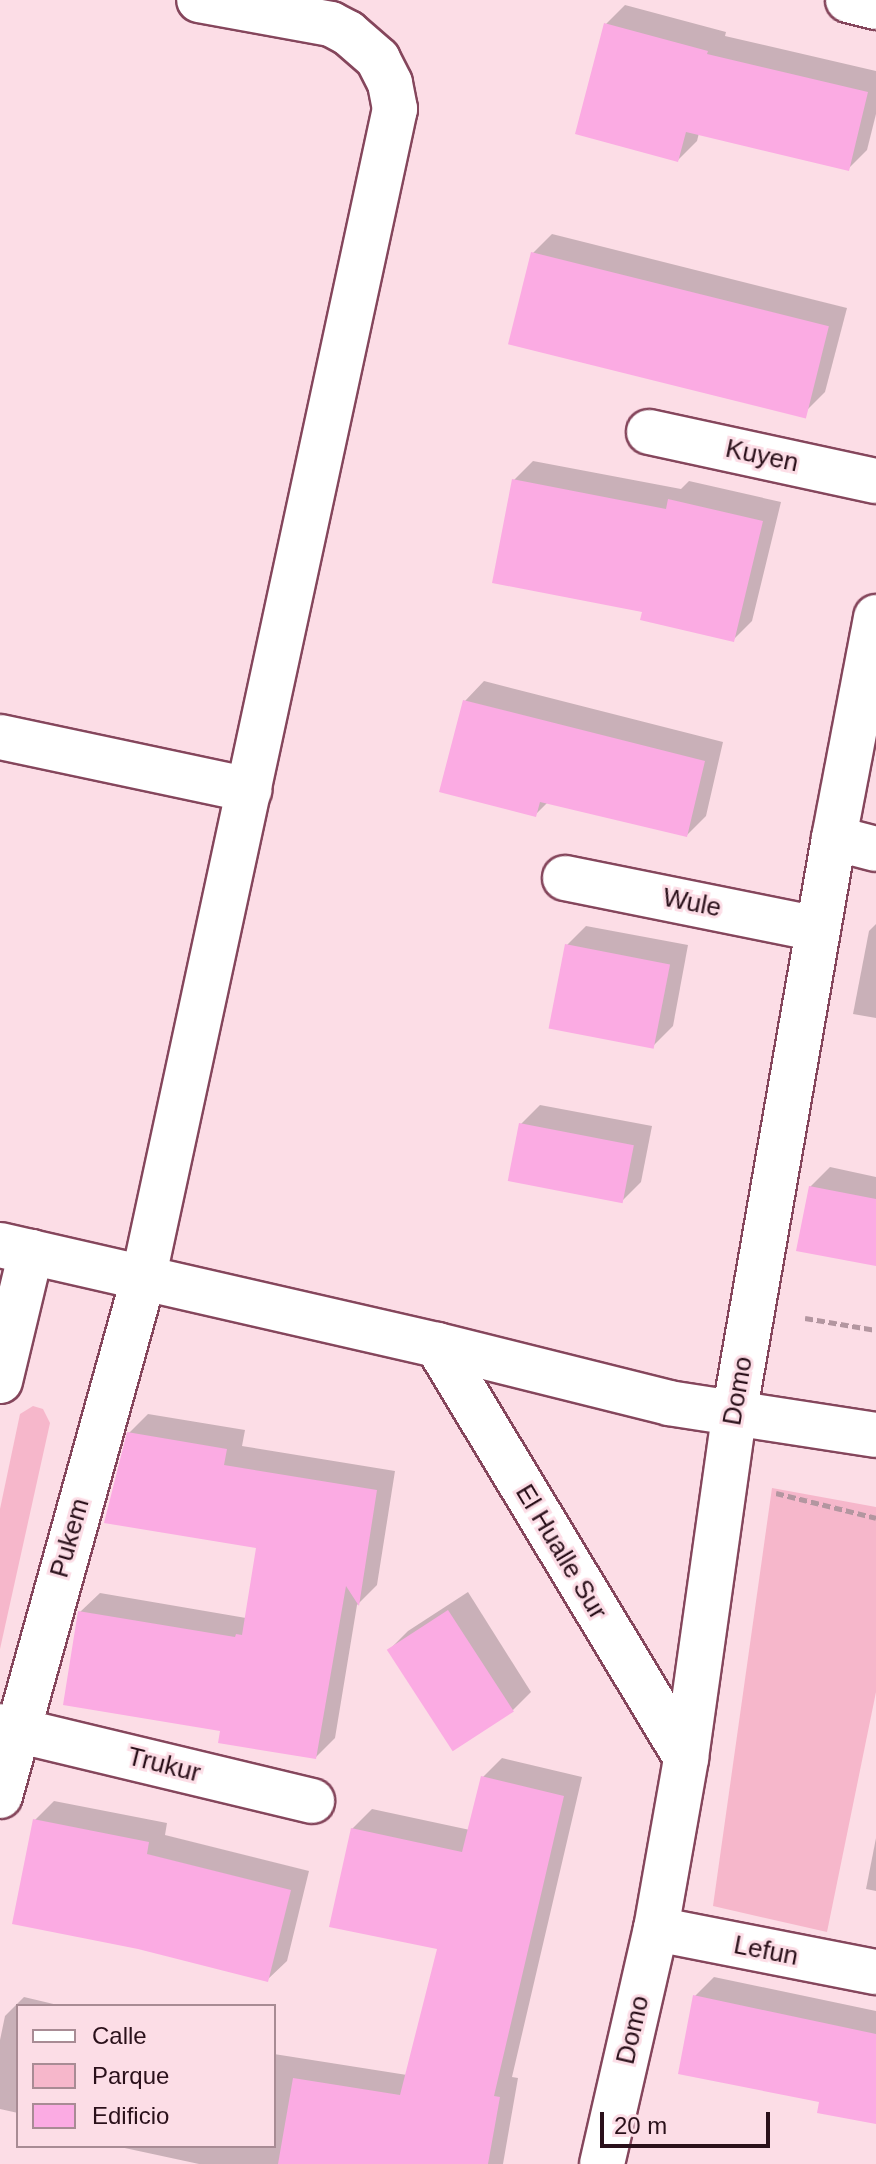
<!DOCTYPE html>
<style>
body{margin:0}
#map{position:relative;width:876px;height:2164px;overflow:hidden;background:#fcdde6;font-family:Arial,sans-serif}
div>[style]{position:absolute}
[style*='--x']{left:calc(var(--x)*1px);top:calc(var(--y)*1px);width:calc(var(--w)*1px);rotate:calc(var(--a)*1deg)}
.green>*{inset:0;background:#f6b7cb}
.shadow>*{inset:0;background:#0003}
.building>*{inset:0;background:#fbabe3;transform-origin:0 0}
.path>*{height:5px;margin-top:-2.5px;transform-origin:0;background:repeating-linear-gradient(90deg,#b396a0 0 8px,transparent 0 12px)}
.roads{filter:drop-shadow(2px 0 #85465c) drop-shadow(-2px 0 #85465c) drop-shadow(0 2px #85465c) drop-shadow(0 -2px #85465c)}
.minor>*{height:44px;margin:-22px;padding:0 22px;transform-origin:22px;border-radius:22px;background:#fff}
span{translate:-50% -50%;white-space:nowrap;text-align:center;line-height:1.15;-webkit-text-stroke:6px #fcdde6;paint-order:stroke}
.street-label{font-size:26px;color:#2a101a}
.legend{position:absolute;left:16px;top:2004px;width:260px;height:144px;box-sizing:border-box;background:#fcdde6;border:2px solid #a88b94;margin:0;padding:10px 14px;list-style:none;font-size:24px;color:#2a101a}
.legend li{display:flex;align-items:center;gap:16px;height:40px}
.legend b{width:40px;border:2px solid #a88b94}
.scale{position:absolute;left:600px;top:2112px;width:170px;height:36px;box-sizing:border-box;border:4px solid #2a101a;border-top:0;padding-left:10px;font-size:24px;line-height:28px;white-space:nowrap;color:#2a101a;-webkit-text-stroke:6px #fcdde6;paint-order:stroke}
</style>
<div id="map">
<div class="green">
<div style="clip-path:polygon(33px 1406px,43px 1409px,50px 1423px,0 1649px,0 1509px,20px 1414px)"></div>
<div style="clip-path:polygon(772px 1488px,876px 1507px,876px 1692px,827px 1932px,713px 1906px)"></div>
</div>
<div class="shadow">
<div style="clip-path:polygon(625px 5px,726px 32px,725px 36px,876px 71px,876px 114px,867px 150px,848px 169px,699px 133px,697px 141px,678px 160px,606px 24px)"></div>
<div style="clip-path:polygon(552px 234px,847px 308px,825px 392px,806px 411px,533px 253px)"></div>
<div style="clip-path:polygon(533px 461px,681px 489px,689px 481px,781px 502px,752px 621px,733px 640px,645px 610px,514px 480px)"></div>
<div style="clip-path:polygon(484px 681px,723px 742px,706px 816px,687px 835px,548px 802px,536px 814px,465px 701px)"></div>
<div style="clip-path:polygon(876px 924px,876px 1018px,853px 1014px,869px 931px)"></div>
<div style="clip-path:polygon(586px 926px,688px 945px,673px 1026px,654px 1045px,567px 945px)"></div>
<div style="clip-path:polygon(540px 1105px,652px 1126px,641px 1182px,622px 1201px,521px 1124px)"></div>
<div style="clip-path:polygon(830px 1167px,876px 1177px,876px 1264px,810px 1187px)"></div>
<div style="clip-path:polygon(148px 1414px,245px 1430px,242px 1446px,395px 1471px,377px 1585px,357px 1605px,335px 1738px,316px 1757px,222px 1730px,80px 1612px,100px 1593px,246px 1618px,258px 1546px,129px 1433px)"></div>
<div style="clip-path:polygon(468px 1592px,531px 1692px,512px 1711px,452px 1749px,389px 1650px,408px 1631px)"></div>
<div style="clip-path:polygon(502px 1758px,582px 1777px,512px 2077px,518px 2078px,503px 2164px,199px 2164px,120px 2147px,274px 2146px,274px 2054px,407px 2075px,439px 1947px,352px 1829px,372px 1809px,470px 1830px,483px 1777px)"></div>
<div style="clip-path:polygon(54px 1801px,167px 1823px,165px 1835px,309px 1871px,287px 1961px,267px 1980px,35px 1820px)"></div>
<div style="clip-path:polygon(876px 1838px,876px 1891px,866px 1889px)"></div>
<div style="clip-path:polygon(714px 1977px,876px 2011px,876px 2121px,822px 2100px,695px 1996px)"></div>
<div style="clip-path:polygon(24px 1997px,62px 2006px,18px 2006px,18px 2113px,0 2109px,0 2040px,5px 2016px)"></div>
</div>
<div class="building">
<div style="clip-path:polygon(604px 23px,708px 51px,707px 54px,868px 92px,849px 171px,686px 132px,678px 162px,575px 134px)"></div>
<div style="left:531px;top:252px;width:307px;height:95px;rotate:14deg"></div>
<div style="clip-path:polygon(512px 479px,666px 509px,668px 499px,763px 521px,734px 642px,640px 620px,642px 612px,492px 583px)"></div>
<div style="clip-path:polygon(463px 700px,705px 761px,687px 837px,540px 802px,536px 817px,439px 792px)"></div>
<div style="left:565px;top:944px;width:107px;height:86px;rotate:11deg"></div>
<div style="left:519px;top:1123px;width:117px;height:59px;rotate:11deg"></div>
<div style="clip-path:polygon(809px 1186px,876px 1199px,876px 1266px,796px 1251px)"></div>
<div style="clip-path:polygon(127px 1432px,227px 1449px,224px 1465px,377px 1490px,359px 1606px,346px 1586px,316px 1759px,218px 1743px,220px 1731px,63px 1705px,78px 1611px,235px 1637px,236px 1634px,242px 1635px,256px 1548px,104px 1523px)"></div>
<div style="left:448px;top:1610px;width:121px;height:73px;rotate:57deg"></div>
<div style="clip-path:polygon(481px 1776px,564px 1796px,494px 2096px,500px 2097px,488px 2164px,278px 2164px,293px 2078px,400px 2095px,437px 1949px,329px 1927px,351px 1828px,462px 1852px)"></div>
<div style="clip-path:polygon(33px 1819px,149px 1842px,147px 1854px,291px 1890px,268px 1982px,138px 1949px,12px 1924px)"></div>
<div style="clip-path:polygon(693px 1995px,876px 2034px,876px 2124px,817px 2113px,819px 2102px,678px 2074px)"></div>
</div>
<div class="path">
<div style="--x:805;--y:1318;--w:72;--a:9.6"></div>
<div style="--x:776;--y:1493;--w:103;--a:14"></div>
</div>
<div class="roads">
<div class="minor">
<div style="--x:848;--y:0;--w:29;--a:14"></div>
<div style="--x:649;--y:432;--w:232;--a:12.2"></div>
<div style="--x:0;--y:737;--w:255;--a:12"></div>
<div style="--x:834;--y:838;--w:43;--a:14.7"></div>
<div style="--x:565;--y:878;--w:258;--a:11.4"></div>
<div style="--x:0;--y:1245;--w:448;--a:12.9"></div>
<div style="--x:437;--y:1345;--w:239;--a:14"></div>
<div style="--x:669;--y:1403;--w:209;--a:8.8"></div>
<div style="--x:437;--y:1345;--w:482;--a:58.9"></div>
<div style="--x:0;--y:1381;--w:133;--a:-76.5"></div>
<div style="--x:0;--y:1726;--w:321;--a:13.5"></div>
<div style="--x:0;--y:1796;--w:535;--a:-74.51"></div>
<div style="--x:143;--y:1280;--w:1198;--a:-77.86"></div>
<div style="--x:395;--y:109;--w:26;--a:-101"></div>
<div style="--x:390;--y:83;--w:27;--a:-117"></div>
<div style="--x:378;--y:59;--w:40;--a:-139"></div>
<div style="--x:348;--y:33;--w:19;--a:-152"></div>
<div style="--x:331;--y:24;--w:134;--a:-169.7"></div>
<div style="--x:656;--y:1929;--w:224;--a:11.1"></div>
<div style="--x:602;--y:2164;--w:241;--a:-77.1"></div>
<div style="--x:656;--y:1929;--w:174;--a:-80"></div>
<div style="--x:686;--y:1758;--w:346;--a:-82"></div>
<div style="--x:734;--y:1415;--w:586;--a:-80.17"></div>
<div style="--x:834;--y:838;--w:225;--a:-79.2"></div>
</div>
</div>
<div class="street-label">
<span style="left:762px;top:456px;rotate:12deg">Kuyen</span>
<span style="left:692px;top:903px;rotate:11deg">Wule</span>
<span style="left:738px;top:1391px;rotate:-80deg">Domo</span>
<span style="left:70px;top:1538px;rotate:-74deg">Pukem</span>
<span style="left:561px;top:1552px;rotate:59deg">El Hualle Sur</span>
<span style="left:164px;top:1765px;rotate:14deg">Trukur</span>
<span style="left:766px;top:1951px;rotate:11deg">Lefun</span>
<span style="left:633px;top:2030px;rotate:-77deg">Domo</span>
</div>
<ul class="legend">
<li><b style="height:10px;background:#fff"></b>Calle</li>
<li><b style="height:22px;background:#f6b7cb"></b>Parque</li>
<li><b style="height:22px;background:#fbabe3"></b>Edificio</li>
</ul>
<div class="scale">20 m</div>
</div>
